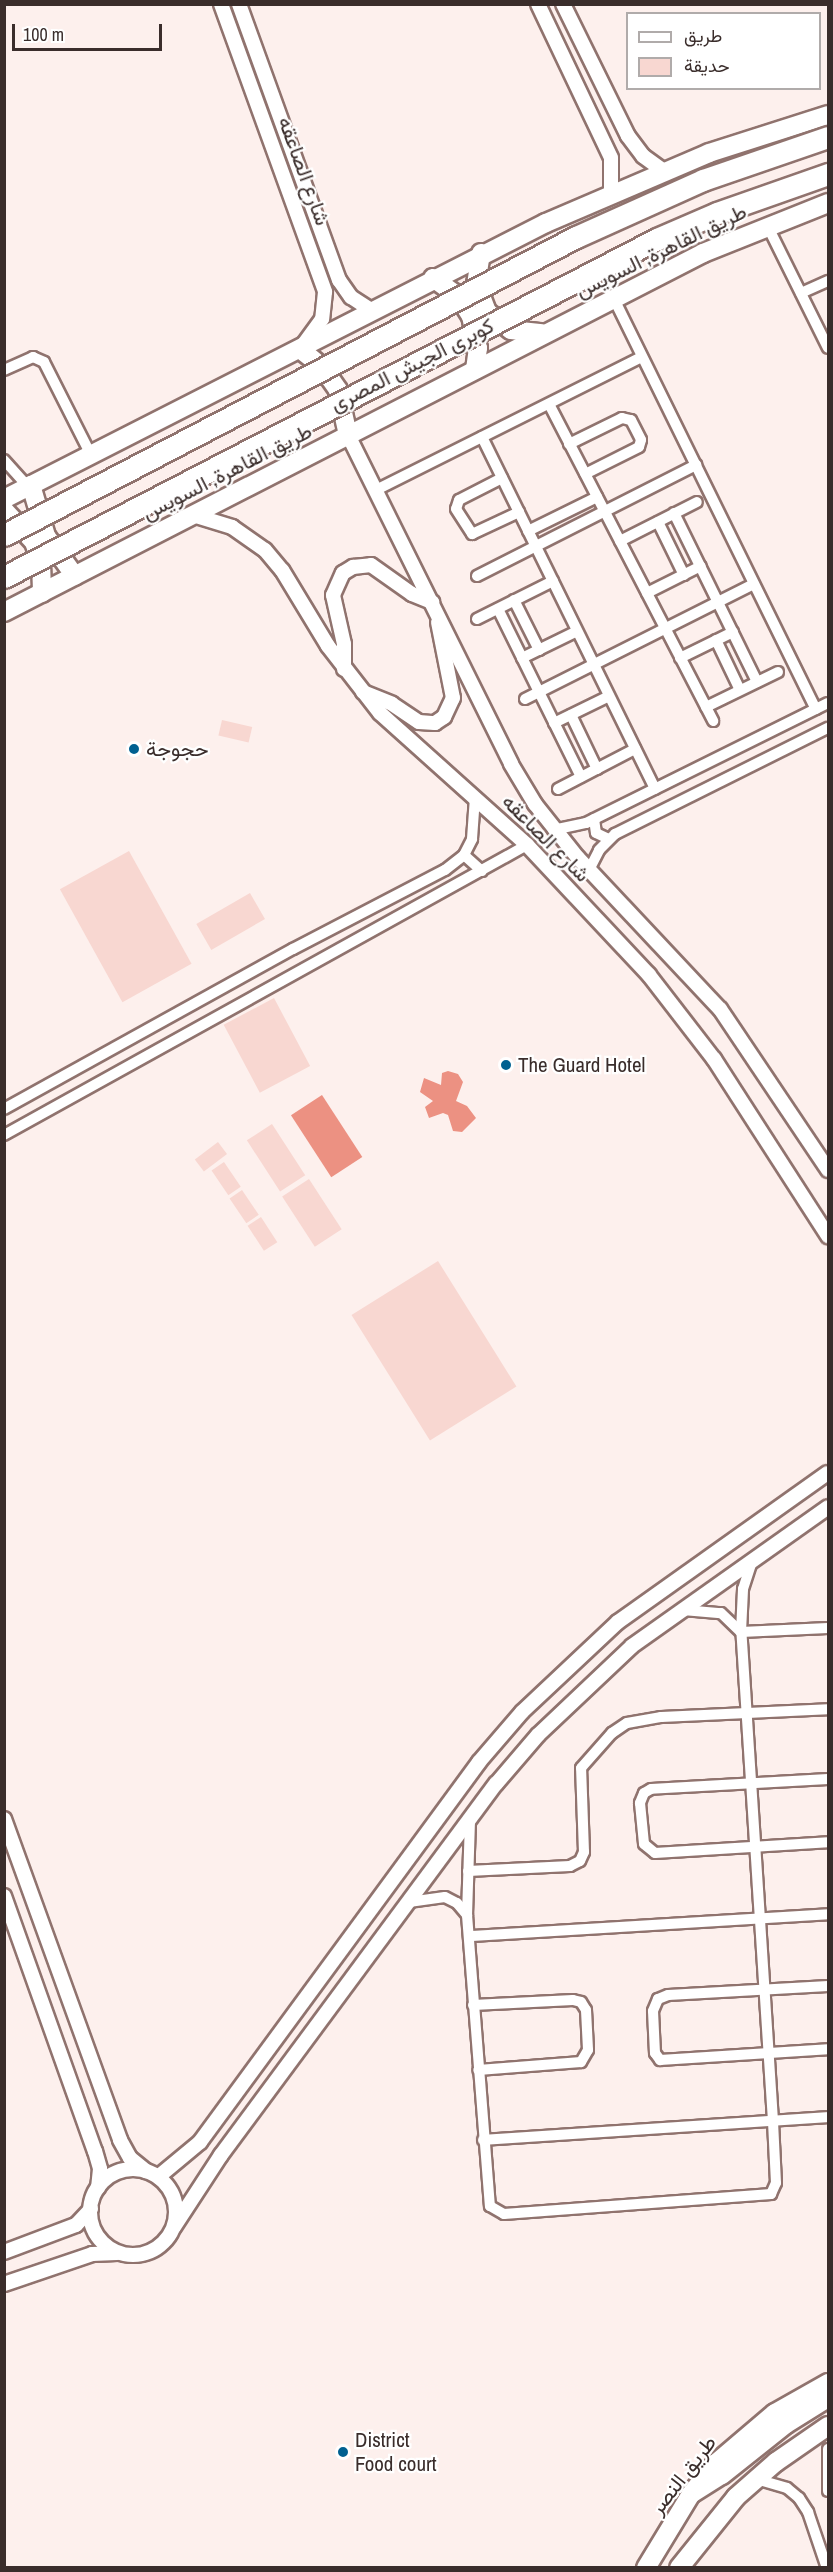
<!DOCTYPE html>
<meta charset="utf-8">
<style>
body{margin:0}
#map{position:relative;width:833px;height:2572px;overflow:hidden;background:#fdf0ed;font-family:"Archivo Narrow",Vazirmatn,sans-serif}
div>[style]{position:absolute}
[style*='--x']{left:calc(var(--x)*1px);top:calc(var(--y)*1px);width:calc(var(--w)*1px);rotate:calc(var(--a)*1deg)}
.green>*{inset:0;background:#f8d7d1;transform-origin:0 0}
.water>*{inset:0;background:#ec9182;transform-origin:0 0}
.roads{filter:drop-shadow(2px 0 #90736e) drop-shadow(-2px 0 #90736e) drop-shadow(0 2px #90736e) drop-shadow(0 -2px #90736e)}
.minor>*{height:10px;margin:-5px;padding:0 5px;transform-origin:5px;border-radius:5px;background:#fff}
.tertiary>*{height:14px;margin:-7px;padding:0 7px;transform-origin:7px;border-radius:7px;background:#fff}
.tertiary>.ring{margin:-7px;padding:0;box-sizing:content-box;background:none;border:14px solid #fff;border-radius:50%}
.primary>*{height:18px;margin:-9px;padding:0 9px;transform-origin:9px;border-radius:9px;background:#fff}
.trunk>*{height:18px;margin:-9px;padding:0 9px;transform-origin:9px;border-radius:9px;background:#fff}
.bridges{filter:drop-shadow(2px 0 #90736e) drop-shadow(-2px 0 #90736e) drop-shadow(0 2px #90736e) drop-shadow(0 -2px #90736e)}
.motorway-bridge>*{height:21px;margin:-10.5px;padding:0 10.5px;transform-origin:10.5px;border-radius:10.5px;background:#fff}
.dots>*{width:16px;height:16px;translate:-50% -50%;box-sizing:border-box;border:3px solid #fff;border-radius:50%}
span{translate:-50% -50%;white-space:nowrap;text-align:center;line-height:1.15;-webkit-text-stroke:4.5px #fff;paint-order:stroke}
.street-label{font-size:21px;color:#3a2d2b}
.poi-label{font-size:21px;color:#3a2d2b}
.left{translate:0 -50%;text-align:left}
.frame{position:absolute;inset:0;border:6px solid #3a2d2b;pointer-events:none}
.legend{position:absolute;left:626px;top:12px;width:195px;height:78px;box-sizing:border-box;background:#fff;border:2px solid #b0abaa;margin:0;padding:8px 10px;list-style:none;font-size:18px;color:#3a2d2b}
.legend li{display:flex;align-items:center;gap:12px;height:30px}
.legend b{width:30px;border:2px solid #b0abaa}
.scale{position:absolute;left:12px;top:24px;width:150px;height:27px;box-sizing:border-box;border:3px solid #3a2d2b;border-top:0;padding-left:8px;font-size:18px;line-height:21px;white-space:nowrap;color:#3a2d2b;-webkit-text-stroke:4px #fff;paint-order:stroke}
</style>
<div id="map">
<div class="green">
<div style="left:222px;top:720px;width:31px;height:16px;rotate:13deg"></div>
<div style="left:129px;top:851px;width:129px;height:79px;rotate:61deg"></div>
<div style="left:250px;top:893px;width:30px;height:62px;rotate:60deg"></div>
<div style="left:274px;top:998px;width:77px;height:57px;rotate:62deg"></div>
<div style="left:272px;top:1124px;width:61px;height:30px;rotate:57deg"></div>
<div style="left:218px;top:1142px;width:15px;height:29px;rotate:53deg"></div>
<div style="left:224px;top:1162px;width:30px;height:15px;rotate:56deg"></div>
<div style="left:309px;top:1179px;width:60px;height:32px;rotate:57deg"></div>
<div style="left:242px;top:1190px;width:30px;height:15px;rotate:56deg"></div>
<div style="left:261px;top:1217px;width:30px;height:16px;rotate:57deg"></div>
<div style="left:438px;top:1261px;width:148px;height:102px;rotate:58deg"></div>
</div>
<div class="water">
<div style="clip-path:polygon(448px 1071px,458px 1074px,463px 1082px,456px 1101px,467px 1106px,476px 1118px,462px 1132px,453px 1131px,448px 1115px,443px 1113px,429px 1118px,425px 1107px,433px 1101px,420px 1092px,424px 1078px,441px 1085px,442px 1073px)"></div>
<div style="left:322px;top:1095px;width:74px;height:37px;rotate:57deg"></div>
</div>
<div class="roads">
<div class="minor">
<div style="--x:767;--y:225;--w:137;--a:63.6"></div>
<div style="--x:801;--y:293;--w:30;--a:-24"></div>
<div style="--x:614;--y:299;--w:457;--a:63.8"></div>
<div style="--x:4;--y:370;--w:32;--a:-24"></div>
<div style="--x:33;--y:357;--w:12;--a:24"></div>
<div style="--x:44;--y:362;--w:104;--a:63.2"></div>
<div style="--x:549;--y:404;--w:357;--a:62.6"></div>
<div style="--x:482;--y:437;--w:392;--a:63.8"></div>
<div style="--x:569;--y:444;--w:59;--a:-26.1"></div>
<div style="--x:622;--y:418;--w:9;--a:13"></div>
<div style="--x:631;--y:420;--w:22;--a:63"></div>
<div style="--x:641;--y:440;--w:7;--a:106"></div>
<div style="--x:639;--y:447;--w:60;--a:153.4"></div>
<div style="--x:4;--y:460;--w:36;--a:48"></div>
<div style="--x:502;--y:478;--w:48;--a:152.9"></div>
<div style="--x:459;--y:500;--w:9;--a:108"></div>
<div style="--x:456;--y:509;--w:30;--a:57"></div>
<div style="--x:472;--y:534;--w:52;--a:-25.1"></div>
<div style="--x:376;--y:490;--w:297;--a:-26.6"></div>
<div style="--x:674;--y:513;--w:188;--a:63.8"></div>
<div style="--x:658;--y:522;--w:59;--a:63.9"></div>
<div style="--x:528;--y:531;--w:77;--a:-26.2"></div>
<div style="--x:620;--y:541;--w:86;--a:-26.9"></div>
<div style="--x:477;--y:576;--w:246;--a:-26.9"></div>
<div style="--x:647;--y:593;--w:60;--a:-26.6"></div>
<div style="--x:514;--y:600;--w:56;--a:63.4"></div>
<div style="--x:498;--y:609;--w:187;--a:63.7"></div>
<div style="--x:477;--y:619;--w:85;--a:-26.6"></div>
<div style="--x:716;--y:640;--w:55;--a:64.4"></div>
<div style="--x:522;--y:658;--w:61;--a:-26.1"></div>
<div style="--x:680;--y:658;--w:59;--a:-26.1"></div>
<div style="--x:525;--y:699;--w:256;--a:-26.7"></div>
<div style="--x:706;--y:707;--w:80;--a:-25.9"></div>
<div style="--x:571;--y:715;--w:60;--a:64.3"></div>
<div style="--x:554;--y:723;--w:61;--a:-26.1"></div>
<div style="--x:558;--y:789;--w:87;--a:-27.5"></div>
<div style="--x:594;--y:819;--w:14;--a:82"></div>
<div style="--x:596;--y:833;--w:14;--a:25"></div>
<div style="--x:553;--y:830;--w:34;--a:-12"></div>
<div style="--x:586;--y:823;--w:270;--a:-26.4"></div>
<div style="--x:464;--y:855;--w:24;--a:42"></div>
<div style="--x:589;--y:870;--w:22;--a:-63"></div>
<div style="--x:599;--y:850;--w:23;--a:-45"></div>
<div style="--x:615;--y:834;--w:238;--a:-26.5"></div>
<div style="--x:4;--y:1109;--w:330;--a:-29"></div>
<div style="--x:293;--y:949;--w:171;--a:-27.5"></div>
<div style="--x:445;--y:870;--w:24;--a:-38"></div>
<div style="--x:464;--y:855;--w:18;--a:-63"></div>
<div style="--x:472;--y:839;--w:42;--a:-85.9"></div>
<div style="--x:4;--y:1135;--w:598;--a:-29.01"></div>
<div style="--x:683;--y:1610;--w:38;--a:5"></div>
<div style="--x:721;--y:1613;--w:28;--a:44"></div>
<div style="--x:741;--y:1632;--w:87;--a:-2.6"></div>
<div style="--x:828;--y:1779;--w:177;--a:176.8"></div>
<div style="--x:651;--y:1789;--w:8;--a:150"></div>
<div style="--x:644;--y:1793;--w:11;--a:112"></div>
<div style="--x:640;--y:1803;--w:41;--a:84.4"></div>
<div style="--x:644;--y:1844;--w:14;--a:39"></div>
<div style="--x:655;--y:1853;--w:173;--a:-3.6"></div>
<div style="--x:470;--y:1820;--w:95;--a:91.8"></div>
<div style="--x:467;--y:1915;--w:292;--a:85.5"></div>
<div style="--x:490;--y:2206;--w:16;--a:30"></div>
<div style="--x:504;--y:2214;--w:268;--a:-4.3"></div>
<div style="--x:771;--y:2194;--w:12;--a:-66"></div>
<div style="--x:776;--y:2183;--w:62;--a:-92.8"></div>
<div style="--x:773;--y:2121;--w:490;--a:-93.7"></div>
<div style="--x:741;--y:1632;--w:43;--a:-87.3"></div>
<div style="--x:743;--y:1589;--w:32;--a:-72"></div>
<div style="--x:468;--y:1871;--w:102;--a:-2.8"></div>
<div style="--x:570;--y:1866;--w:11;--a:-27"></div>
<div style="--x:580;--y:1861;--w:10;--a:-66"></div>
<div style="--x:584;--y:1852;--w:84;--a:-92"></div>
<div style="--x:581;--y:1768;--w:47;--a:-48.5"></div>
<div style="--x:612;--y:1733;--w:18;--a:-34"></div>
<div style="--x:627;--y:1723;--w:35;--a:-10"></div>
<div style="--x:661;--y:1717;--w:167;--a:-2.7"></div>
<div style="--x:409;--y:1902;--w:36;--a:-8"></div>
<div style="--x:445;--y:1897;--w:13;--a:27"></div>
<div style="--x:457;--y:1903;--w:16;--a:50"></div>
<div style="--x:472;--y:1936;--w:357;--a:-3.5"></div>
<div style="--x:828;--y:1986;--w:160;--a:176.8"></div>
<div style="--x:668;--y:1995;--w:11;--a:158"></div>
<div style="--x:658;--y:1999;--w:13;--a:113"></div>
<div style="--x:653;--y:2011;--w:42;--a:87.3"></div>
<div style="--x:655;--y:2053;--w:9;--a:54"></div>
<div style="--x:660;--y:2060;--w:168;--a:-3.7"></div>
<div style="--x:473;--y:2005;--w:100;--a:-2.9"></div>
<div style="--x:573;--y:2000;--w:8;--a:14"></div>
<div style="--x:581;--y:2002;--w:9;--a:58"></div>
<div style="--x:586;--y:2010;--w:40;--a:87.1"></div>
<div style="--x:588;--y:2050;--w:14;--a:120"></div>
<div style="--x:581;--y:2062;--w:103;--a:175.6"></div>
<div style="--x:483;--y:2140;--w:346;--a:-3.8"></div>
<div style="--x:828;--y:2449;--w:42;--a:90"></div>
<div style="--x:756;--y:2479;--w:32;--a:16"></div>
<div style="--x:787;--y:2488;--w:16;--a:40"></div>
<div style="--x:799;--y:2498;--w:17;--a:57"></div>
<div style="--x:808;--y:2512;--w:59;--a:71.3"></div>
</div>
<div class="tertiary">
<div style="--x:221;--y:4;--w:306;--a:70.1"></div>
<div style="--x:325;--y:292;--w:27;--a:96"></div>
<div style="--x:322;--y:319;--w:31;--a:126"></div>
<div style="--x:239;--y:4;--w:294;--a:70.1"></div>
<div style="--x:339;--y:280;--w:21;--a:55"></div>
<div style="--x:351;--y:297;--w:24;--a:33"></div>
<div style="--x:538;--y:4;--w:170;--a:64.6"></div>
<div style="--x:611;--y:158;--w:35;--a:90"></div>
<div style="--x:563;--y:4;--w:147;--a:63.8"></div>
<div style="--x:628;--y:136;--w:25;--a:53"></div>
<div style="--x:643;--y:156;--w:26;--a:36"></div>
<div style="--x:348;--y:435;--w:367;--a:63.6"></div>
<div style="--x:511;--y:764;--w:47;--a:59"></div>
<div style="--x:535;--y:804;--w:69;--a:51.5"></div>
<div style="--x:578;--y:858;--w:207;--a:46.8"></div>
<div style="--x:720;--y:1009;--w:194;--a:56.1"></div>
<div style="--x:193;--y:515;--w:41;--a:17.1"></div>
<div style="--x:232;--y:527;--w:40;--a:34.9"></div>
<div style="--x:265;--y:550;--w:26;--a:50"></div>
<div style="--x:282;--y:570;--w:89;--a:58.8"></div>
<div style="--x:328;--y:646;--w:85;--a:52.2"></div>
<div style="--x:380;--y:713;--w:198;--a:41.9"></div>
<div style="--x:527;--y:845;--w:178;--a:46.8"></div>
<div style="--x:649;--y:975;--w:106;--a:52.3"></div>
<div style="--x:714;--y:1059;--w:211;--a:57.2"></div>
<div style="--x:344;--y:669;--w:25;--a:-90"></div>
<div style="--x:344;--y:644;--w:50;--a:-102.7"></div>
<div style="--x:333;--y:595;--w:24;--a:-66"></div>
<div style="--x:343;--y:573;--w:12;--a:-31"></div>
<div style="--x:353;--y:567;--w:18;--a:-6"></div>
<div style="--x:371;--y:565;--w:50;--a:35.3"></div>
<div style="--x:412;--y:594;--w:22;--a:22"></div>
<div style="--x:363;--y:692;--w:31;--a:22"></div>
<div style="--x:392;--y:704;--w:32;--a:34"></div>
<div style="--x:419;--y:722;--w:16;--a:4"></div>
<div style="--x:435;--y:723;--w:11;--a:-34"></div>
<div style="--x:444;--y:717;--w:21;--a:-65"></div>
<div style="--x:453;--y:698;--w:77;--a:-101.2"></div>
<div style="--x:4;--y:1819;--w:341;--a:70.1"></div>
<div style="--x:120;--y:2140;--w:21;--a:61"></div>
<div style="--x:130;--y:2158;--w:21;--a:39"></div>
<div style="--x:4;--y:1896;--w:271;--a:70.4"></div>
<div style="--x:95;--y:2151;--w:19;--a:74"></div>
<div style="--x:100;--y:2169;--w:19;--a:96"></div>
<div class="ring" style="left:90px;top:2169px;width:72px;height:72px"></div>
<div style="--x:158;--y:2177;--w:55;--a:-39.8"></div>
<div style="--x:200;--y:2142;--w:471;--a:-53.7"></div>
<div style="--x:479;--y:1762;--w:66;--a:-49.3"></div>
<div style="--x:522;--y:1712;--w:132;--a:-43.2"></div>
<div style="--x:618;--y:1622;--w:257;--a:-35.4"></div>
<div style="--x:174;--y:2227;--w:86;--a:-56.9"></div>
<div style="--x:221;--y:2155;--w:462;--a:-53.5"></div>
<div style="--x:496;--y:1784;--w:65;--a:-49.4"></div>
<div style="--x:538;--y:1735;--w:129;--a:-43.4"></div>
<div style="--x:632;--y:1646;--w:240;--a:-35.3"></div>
<div style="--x:4;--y:2252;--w:77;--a:-20.6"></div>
<div style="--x:76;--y:2225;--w:22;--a:-47"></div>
<div style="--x:4;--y:2284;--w:93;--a:-18.8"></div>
<div style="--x:92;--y:2254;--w:25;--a:-2"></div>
</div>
<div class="primary">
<div style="--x:481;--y:253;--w:30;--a:99"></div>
<div style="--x:476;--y:283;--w:31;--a:69"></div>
<div style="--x:487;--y:312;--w:30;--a:37"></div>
<div style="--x:511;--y:330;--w:31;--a:6"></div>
<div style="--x:433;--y:278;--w:32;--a:36"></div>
<div style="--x:459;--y:297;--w:22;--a:58"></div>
<div style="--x:471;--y:316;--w:33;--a:78"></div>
<div style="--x:478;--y:348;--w:22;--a:98"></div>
<div style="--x:300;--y:349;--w:28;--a:39"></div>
<div style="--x:322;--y:367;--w:28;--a:55"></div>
<div style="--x:338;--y:390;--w:46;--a:77.5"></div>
<div style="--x:31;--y:485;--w:53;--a:73.6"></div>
<div style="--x:46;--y:536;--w:49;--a:54.1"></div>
<div style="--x:4;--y:499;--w:608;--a:-26.99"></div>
<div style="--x:546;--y:223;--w:177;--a:-23.2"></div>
<div style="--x:709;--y:153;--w:125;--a:-17.7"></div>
<div style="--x:4;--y:510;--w:44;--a:46.8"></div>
<div style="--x:34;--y:542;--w:21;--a:71"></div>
<div style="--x:41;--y:562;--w:31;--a:88"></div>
<div style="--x:4;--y:612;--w:786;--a:-27.18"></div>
<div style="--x:703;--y:253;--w:135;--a:-21.8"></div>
<div style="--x:646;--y:2568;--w:87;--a:-58.7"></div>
<div style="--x:691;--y:2494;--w:40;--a:-51"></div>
<div style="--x:716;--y:2463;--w:77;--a:-40.3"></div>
<div style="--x:775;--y:2413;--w:61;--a:-29.5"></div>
<div style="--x:679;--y:2568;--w:91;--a:-51.2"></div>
<div style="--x:736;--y:2497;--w:53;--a:-41.2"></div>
<div style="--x:776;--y:2462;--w:63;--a:-34.7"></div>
</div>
<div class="trunk">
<div style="--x:691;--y:2494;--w:36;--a:-32"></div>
<div style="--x:722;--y:2475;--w:82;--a:-38.6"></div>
<div style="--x:786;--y:2424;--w:49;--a:-31.8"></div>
</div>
</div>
<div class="bridges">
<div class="motorway-bridge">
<div style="--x:4;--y:535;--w:645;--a:-27.52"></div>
<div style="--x:576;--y:237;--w:139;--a:-24.2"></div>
<div style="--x:703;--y:180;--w:132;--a:-19"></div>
<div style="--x:4;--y:577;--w:735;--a:-27.37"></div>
<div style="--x:657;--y:239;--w:65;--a:-23.4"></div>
<div style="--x:717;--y:213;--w:118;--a:-19.4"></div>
</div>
</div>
<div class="dots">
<div style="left:134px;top:749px;background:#006090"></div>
<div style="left:506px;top:1065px;background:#006090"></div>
<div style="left:343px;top:2452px;background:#006090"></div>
</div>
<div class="street-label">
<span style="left:304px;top:171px;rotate:70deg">شارع الصاعقه</span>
<span style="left:661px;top:251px;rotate:-26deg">طريق القاهرة, السويس</span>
<span style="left:412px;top:365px;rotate:-27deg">كوبرى الجيش المصرى</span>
<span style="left:227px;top:472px;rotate:-27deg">طريق القاهرة, السويس</span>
<span style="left:546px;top:838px;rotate:45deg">شارع الصاعقه</span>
<span style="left:683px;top:2475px;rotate:-52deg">طريق النصر</span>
</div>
<div class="poi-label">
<span class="left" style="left:146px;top:749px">حجوجة</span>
<span class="left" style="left:518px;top:1065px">The Guard Hotel</span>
<span class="left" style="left:355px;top:2452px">District<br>Food court</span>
</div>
<div class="frame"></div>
<ul class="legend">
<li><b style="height:8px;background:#fff"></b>طريق</li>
<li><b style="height:16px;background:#f8d7d1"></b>حديقة</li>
</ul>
<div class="scale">100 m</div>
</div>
